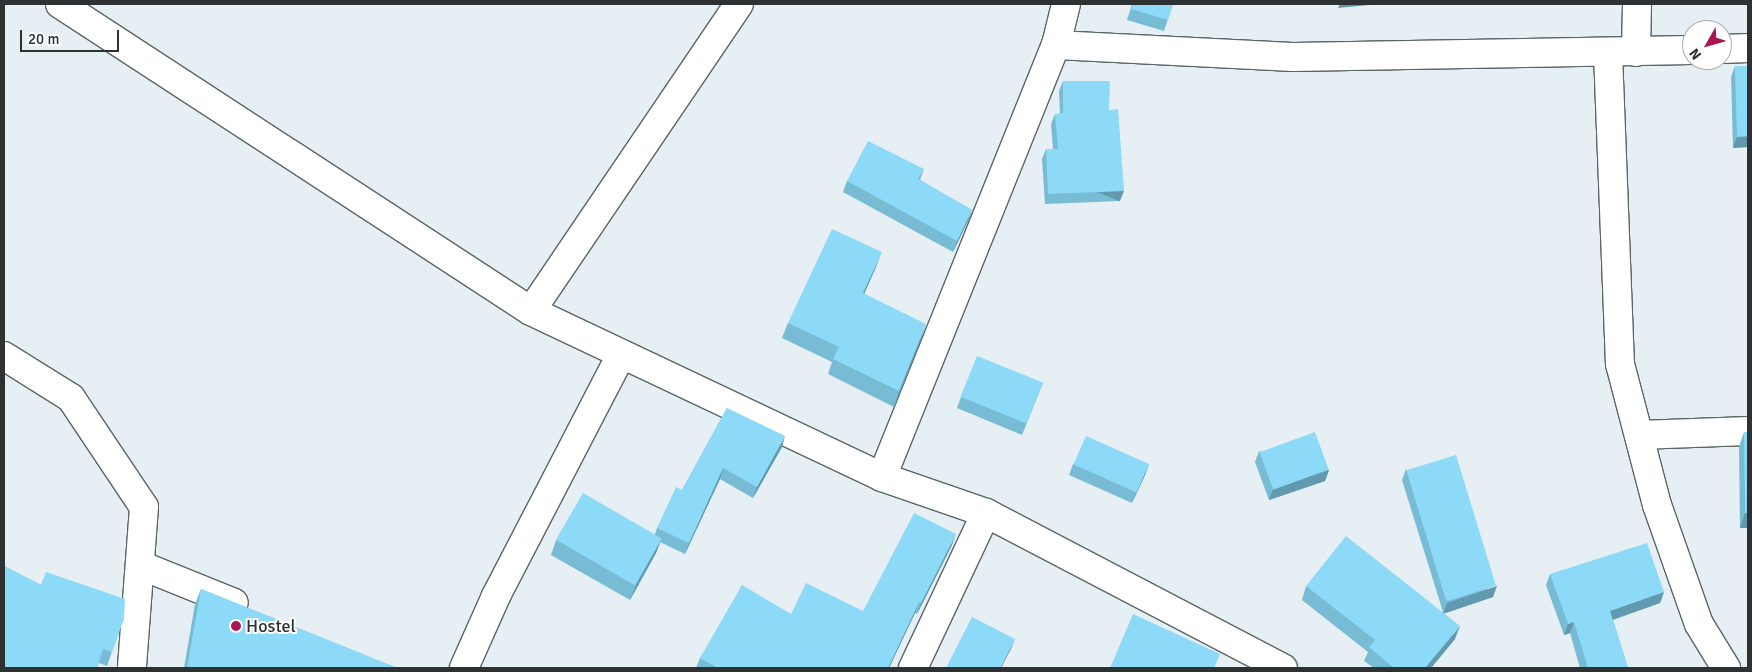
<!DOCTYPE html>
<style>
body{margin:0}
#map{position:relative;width:1752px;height:672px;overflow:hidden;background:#e6eff3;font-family:Signika,sans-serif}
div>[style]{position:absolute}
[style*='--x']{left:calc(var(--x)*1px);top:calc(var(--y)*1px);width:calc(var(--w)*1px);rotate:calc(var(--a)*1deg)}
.roads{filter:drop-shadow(1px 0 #5c6467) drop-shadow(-1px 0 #5c6467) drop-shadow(0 1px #5c6467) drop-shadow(0 -1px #5c6467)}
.street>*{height:28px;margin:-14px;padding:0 14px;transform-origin:14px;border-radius:14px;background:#fff}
.secondary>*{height:28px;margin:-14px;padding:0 14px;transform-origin:14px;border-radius:14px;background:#fff}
.wall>*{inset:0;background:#78bbd5}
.shaded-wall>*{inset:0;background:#6299ae;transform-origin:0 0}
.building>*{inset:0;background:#8cdaf8;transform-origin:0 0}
.dots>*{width:14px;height:14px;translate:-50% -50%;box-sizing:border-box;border:2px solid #fff;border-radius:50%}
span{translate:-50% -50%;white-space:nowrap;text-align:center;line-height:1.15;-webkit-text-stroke:4px #fff;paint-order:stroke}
.poi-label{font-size:18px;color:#2d3132}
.left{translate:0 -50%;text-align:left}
.frame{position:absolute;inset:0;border:5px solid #2d3132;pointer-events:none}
.north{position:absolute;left:1682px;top:20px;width:50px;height:50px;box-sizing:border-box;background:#fff;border:1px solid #abadad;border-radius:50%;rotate:232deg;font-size:14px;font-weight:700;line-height:20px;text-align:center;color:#2d3132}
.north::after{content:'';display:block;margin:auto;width:18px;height:22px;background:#a71756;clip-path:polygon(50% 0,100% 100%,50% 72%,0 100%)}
.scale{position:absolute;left:20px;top:30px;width:99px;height:22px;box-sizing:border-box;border:2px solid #2d3132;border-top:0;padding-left:6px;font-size:15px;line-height:18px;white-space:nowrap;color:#2d3132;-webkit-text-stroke:4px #fff;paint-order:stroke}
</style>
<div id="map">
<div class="roads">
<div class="street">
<div style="--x:1056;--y:45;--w:237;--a:2.9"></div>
<div style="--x:1293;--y:57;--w:399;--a:-1"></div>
<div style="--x:1722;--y:49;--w:26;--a:-2"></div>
<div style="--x:1636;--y:52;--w:48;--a:-88.8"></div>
<div style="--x:1608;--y:53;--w:311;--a:87.8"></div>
<div style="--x:1620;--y:364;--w:146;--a:75.3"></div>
<div style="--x:1657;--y:505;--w:126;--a:70.6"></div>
<div style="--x:1699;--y:624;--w:52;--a:58.5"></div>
<div style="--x:531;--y:311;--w:371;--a:-55.9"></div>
<div style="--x:4;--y:356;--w:79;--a:32.1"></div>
<div style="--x:71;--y:398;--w:131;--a:56.2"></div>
<div style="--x:144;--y:507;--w:161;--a:94.3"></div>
<div style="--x:1639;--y:435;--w:109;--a:-2.1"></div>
<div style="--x:882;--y:477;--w:466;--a:-68.1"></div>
<div style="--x:1056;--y:45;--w:42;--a:-76.3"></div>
<div style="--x:140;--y:565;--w:101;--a:22"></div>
<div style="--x:464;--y:668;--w:79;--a:-66"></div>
<div style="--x:496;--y:596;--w:271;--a:-62.6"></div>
<div style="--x:913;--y:668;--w:171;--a:-64.8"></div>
</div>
<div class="secondary">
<div style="--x:60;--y:4;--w:562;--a:33.1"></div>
<div style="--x:531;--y:311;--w:388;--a:25.3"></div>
<div style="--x:882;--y:477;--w:110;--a:19.1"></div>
<div style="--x:986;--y:513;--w:335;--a:27.6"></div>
</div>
</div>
<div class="wall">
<div style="clip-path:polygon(1132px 4px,1173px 4px,1164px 31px,1127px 20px)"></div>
<div style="clip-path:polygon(1735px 66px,1748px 147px,1733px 148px,1731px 77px)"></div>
<div style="clip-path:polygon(1063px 81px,1109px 110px,1120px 201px,1045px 204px,1042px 159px,1046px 149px,1053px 149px,1051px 124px,1055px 114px,1060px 114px,1059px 91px)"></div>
<div style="clip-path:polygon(924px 169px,920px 180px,972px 210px,968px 221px,953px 252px,843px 192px,847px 181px)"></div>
<div style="clip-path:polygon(876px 267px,864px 293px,921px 339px,894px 407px,828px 374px,832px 362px,782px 338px,788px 323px)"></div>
<div style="clip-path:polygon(1043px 383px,1022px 435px,957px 408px,961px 397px)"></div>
<div style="clip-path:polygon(727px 408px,782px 447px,753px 498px,720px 479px,685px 554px,660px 542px,656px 553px,630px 600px,551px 555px,556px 540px,655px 534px,657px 528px,682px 490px)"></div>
<div style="clip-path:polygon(1744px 432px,1748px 432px,1748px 528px,1740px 528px,1739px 447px)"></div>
<div style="clip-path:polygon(1259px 451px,1329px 470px,1325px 481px,1269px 500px,1255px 462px)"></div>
<div style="clip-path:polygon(1073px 464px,1149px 464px,1145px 475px,1132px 503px,1069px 475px)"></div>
<div style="clip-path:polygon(1406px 469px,1493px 597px,1444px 613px,1455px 639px,1431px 668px,1374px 668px,1364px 661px,1368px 652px,1302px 600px,1306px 586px,1443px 612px,1402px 480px)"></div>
<div style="clip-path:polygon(952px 545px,917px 614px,915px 613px,889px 668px,696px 668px,700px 658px,791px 614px,863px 611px)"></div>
<div style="clip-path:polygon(4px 566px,41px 585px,124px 618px,107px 666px,99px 663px,97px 668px,4px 668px)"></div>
<div style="clip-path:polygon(1550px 574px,1664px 592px,1660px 603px,1613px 620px,1628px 668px,1580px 668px,1570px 633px,1564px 635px,1546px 585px)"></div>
<div style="clip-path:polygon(201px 589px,397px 668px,184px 668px,195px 604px)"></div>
</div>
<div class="shaded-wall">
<div style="clip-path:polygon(1340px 4px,1380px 4px,1338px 8px)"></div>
<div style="clip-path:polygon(1748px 136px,1748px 147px,1733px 148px,1737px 137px)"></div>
<div style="left:1124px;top:191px;width:11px;height:76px;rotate:112deg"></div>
<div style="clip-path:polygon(972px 210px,968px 221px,953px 252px,957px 241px)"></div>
<div style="clip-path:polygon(882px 252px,876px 267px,858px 308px,863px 293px)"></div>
<div style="clip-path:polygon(926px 324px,921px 339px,894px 407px,899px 391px)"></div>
<div style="clip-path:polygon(785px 436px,782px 447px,753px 498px,757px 487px)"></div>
<div style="clip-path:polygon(1149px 464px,1145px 475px,1132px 503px,1136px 493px)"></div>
<div style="clip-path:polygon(723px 468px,720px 479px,685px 554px,689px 543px)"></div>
<div style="clip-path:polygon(1329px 470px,1325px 481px,1269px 500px,1273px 489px)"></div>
<div style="clip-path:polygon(1745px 513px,1748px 513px,1748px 528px,1740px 528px)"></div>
<div style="clip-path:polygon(956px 534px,952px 545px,917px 614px,921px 603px)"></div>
<div style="clip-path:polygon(662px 538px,656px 553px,630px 600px,636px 585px)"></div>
<div style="clip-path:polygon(1497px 586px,1493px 597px,1443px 614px,1447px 603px)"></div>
<div style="clip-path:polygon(1664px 592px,1660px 603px,1606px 622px,1610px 611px)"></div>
<div style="clip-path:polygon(919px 602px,915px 613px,889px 668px,888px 668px)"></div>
<div style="clip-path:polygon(1574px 622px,1570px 633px,1564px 635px,1568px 624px)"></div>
<div style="clip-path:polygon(1460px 626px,1455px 639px,1431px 668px,1425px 668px)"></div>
<div style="clip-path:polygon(1015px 639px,1011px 649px,1001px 668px,1000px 668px)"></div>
</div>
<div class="building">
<div style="clip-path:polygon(1133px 4px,1173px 4px,1168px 20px,1131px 9px)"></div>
<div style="clip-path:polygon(1735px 66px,1748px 66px,1748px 136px,1737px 137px)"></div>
<div style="clip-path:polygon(1063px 81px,1110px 81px,1109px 110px,1118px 109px,1124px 191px,1048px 194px,1046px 149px,1058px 149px,1055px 114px,1063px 113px)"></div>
<div style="clip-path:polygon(868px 141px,924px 169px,918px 179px,972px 210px,957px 241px,847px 181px)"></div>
<div style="clip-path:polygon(832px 229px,882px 252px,863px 293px,926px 324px,899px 391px,833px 359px,839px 347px,788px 323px)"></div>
<div style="left:977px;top:356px;width:71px;height:44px;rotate:22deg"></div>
<div style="clip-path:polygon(727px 408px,785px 436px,757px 487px,723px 468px,689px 543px,657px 528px,676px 487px,682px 490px)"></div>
<div style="left:1315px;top:432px;width:40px;height:59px;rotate:70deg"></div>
<div style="clip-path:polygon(1744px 432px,1748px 432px,1748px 513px,1745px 513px)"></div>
<div style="left:1086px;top:436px;width:69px;height:31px;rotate:24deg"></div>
<div style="left:1456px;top:455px;width:137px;height:52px;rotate:73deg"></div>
<div style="left:583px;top:493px;width:91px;height:54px;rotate:30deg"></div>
<div style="clip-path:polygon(914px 513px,956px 534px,921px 603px,919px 602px,888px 668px,718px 668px,700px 658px,742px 585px,791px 614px,806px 583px,863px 611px)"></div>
<div style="clip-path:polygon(1346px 536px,1460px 626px,1425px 668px,1394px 668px,1369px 647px,1375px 640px,1306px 586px)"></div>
<div style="clip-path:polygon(1647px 543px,1664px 592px,1610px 611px,1628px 668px,1588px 668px,1574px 622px,1568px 624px,1550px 574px)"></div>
<div style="clip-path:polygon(4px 566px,41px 585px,46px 572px,125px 599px,124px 618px,112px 652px,103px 649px,97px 668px,10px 668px,4px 666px)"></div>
<div style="clip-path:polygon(201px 589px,395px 667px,397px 668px,187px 668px)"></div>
<div style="clip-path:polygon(1133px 614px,1220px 654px,1214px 668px,1110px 668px)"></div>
<div style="clip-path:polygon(972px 617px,1015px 639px,1000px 668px,946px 668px)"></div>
</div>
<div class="dots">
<div style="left:236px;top:626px;background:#a71756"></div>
</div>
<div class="poi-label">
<span class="left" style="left:246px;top:626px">Hostel</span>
</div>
<div class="frame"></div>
<div class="north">N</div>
<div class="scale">20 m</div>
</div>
